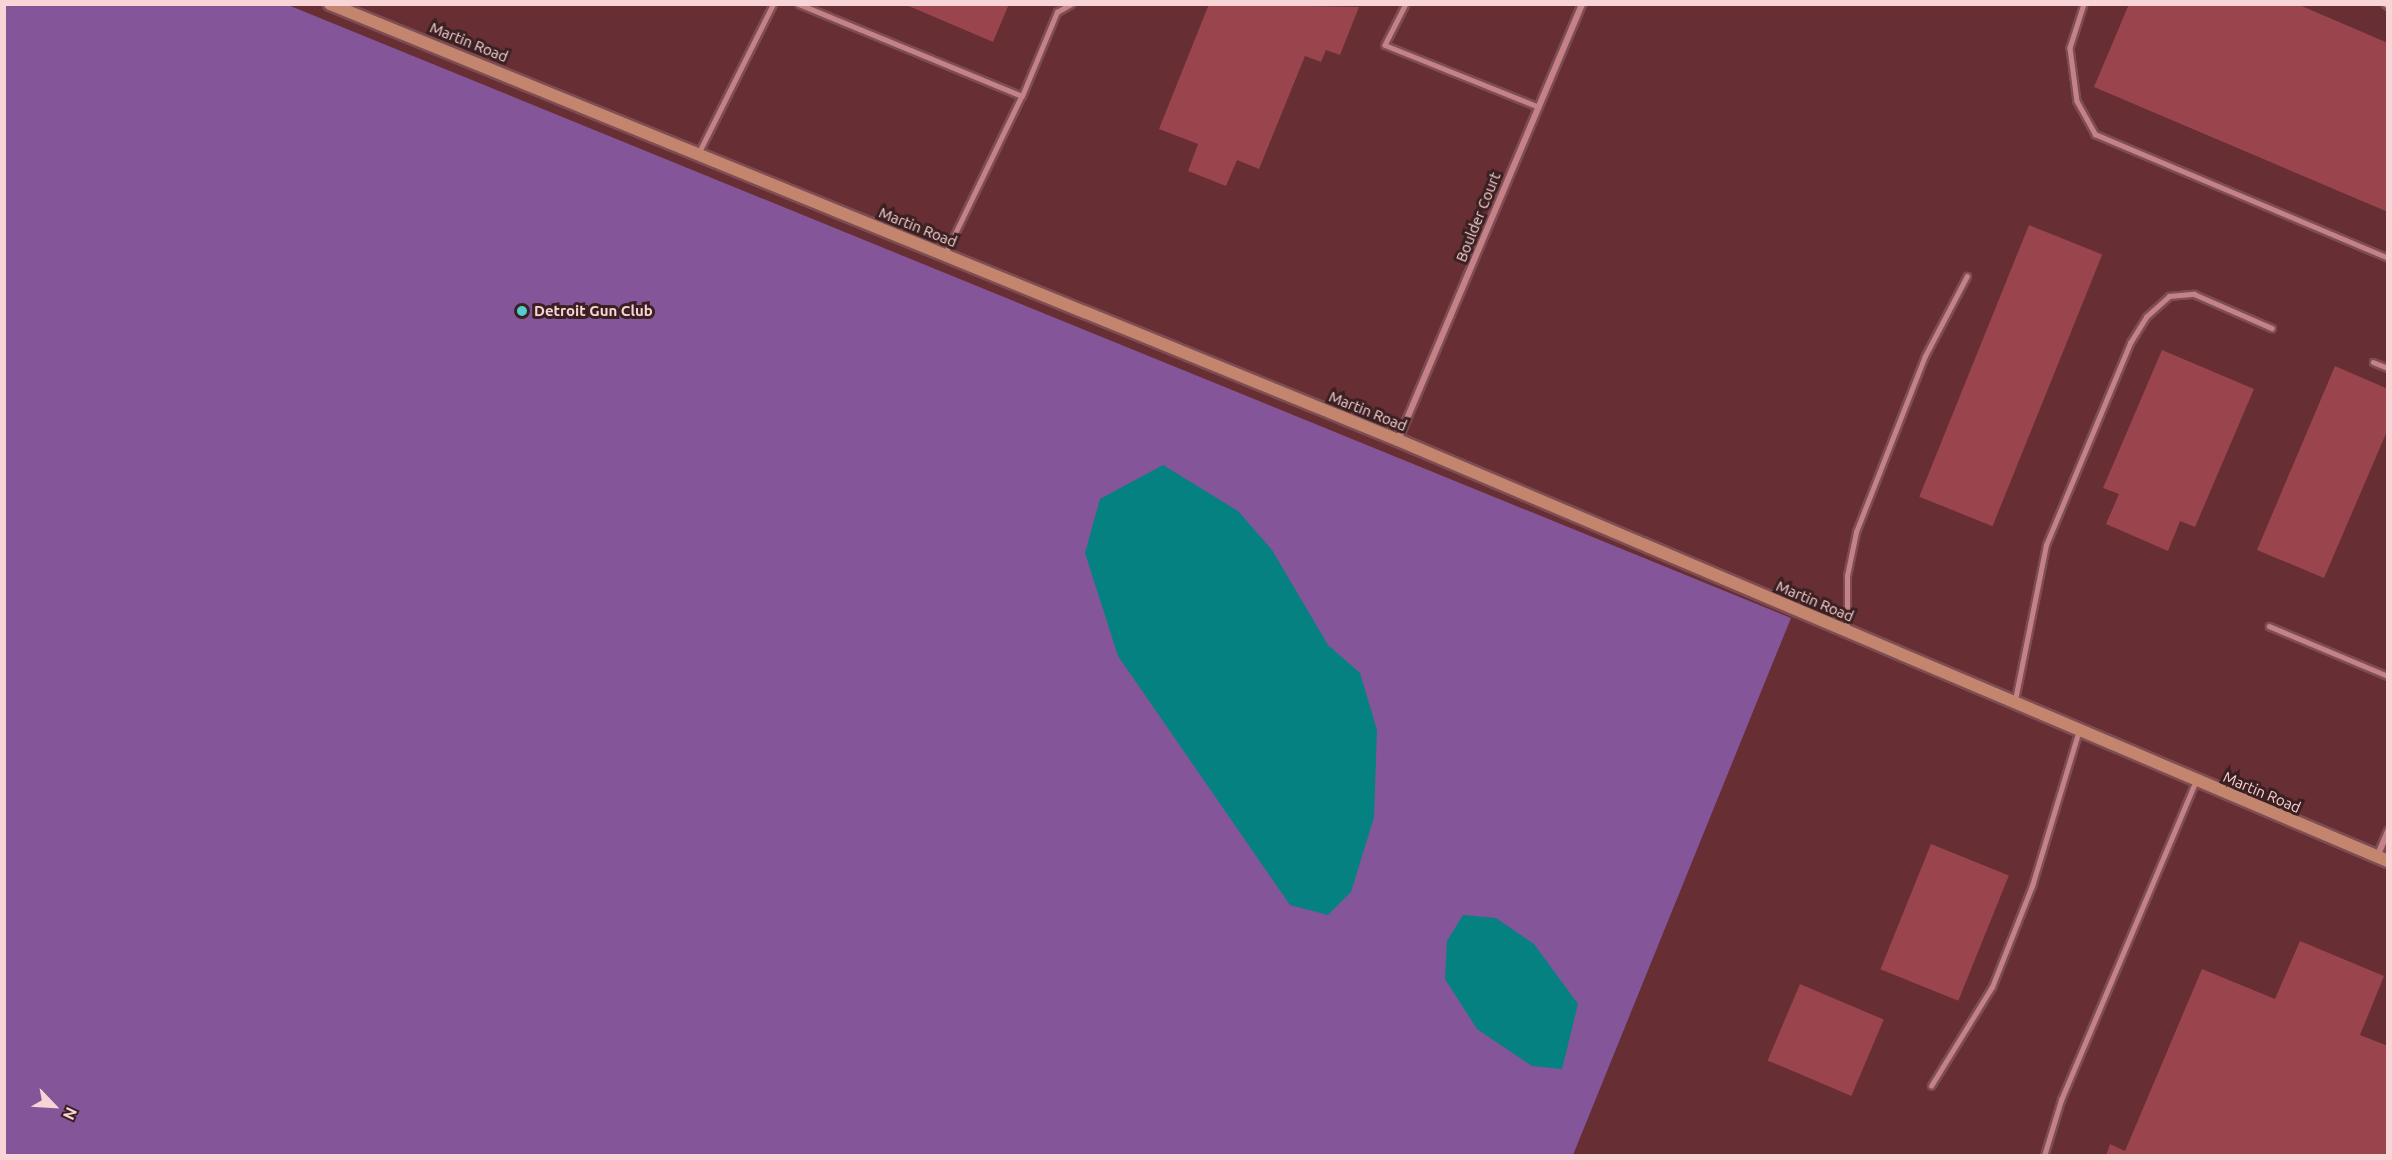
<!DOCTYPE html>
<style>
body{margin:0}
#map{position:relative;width:2392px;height:1160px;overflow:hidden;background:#672e34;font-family:Ubuntu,sans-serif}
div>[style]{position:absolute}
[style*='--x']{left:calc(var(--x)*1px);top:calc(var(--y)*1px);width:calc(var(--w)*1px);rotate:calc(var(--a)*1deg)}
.green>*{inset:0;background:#845598}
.water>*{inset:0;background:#058181}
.building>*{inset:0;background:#9a444e;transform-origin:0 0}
.roads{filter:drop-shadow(2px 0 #7e4d53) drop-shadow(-2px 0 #7e4d53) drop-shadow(0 2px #7e4d53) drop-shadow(0 -2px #7e4d53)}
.service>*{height:4.5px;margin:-2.25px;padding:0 2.25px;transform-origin:2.25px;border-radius:2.25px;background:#c48286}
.minor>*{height:6px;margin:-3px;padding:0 3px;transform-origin:3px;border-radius:3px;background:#c48286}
.secondary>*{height:12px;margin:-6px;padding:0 6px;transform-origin:6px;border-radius:6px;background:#c3856e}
.dots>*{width:16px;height:16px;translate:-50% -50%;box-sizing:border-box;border:3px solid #3b2022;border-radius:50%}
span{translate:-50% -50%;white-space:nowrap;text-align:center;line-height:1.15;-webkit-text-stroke:6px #3b2022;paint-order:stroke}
.street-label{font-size:15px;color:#f9d4d6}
.poi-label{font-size:15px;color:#f9d4d6;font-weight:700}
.left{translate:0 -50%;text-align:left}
.frame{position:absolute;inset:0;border:6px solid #f9d4d6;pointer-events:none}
.north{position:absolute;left:24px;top:1076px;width:60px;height:60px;-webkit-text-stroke:4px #3b2022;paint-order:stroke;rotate:115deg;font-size:16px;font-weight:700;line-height:24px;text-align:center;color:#f9d4d6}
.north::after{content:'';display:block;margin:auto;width:21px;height:27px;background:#f9d4d6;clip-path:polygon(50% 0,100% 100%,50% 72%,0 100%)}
</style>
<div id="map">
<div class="green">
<div style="clip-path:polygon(5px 5px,288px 5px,1791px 618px,1573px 1155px,5px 1156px)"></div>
</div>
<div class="water">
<div style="clip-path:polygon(1163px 465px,1238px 511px,1272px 550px,1328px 645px,1360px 673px,1377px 730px,1374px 817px,1351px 892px,1328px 915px,1290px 905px,1118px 656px,1085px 553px,1100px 499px)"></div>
<div style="clip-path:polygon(1463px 915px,1496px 918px,1534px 944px,1578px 1004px,1562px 1069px,1532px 1066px,1477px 1029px,1445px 979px,1447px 941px)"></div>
</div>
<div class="building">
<div style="clip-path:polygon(904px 4px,1009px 4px,993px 42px)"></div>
<div style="clip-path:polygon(1209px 4px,1359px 7px,1340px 55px,1326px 50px,1321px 62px,1305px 56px,1259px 169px,1237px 160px,1226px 186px,1188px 171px,1198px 144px,1159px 129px)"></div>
<div style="clip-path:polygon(2129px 4px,2297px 4px,2388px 43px,2388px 212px,2094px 87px)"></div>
<div style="left:2029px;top:225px;width:79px;height:293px;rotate:22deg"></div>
<div style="clip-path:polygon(2162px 350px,2254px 389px,2195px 527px,2180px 521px,2168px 551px,2106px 524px,2119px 494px,2103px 488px)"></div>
<div style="clip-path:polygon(2335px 366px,2388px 389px,2388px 429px,2324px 578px,2257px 550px)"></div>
<div style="left:1931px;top:844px;width:84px;height:135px;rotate:22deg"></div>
<div style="clip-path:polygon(2300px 941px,2384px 976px,2360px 1035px,2388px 1046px,2388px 1156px,2106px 1156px,2110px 1144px,2125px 1151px,2202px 969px,2275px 999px)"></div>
<div style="left:1800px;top:984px;width:91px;height:83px;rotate:23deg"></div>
</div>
<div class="roads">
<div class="service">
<div style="--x:799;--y:4;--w:241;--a:22.4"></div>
<div style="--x:1022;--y:96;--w:177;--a:115.8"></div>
<div style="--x:1406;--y:4;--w:46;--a:117.1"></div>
<div style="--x:1385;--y:45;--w:164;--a:21.9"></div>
<div style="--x:2084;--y:4;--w:46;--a:107.7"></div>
<div style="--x:2070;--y:48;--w:53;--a:82.5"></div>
<div style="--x:2077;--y:101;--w:38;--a:61"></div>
<div style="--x:2095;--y:134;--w:318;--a:22.9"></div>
<div style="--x:2385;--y:4;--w:4;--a:34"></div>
<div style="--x:1022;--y:96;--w:91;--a:-67.4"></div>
<div style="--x:1057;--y:12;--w:16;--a:-30"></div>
<div style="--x:699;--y:152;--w:165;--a:-63.4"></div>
<div style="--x:2373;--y:362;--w:16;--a:22"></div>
<div style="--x:2269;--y:626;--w:129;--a:22.8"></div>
<div style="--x:1847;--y:630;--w:54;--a:-90"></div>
<div style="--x:1847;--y:576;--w:45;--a:-78.4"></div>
<div style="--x:1856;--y:532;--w:189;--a:-68.6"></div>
<div style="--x:1925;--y:356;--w:90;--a:-62.3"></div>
<div style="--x:2015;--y:700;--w:158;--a:-78.7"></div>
<div style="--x:2046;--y:545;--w:219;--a:-67.4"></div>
<div style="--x:2130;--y:343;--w:31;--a:-58"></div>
<div style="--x:2146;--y:317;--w:31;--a:-42"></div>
<div style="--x:2169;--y:296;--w:25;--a:-5"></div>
<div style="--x:2194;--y:294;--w:85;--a:23.6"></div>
<div style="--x:1931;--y:1086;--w:116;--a:-58.4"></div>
<div style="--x:1992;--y:987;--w:109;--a:-68.4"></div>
<div style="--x:2032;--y:886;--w:163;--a:-73.2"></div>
<div style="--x:2044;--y:1156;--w:59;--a:-73.1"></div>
<div style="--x:2061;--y:1100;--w:347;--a:-67.1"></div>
</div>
<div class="minor">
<div style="--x:1398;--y:440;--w:473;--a:-67.1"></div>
<div style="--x:2377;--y:857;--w:28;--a:-67"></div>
</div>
<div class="secondary">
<div style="--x:330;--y:4;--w:1154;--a:22.21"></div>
<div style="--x:1398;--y:440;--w:1076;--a:23.04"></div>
</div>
</div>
<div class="dots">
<div style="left:522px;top:311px;background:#52cdcd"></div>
</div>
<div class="street-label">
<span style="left:469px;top:42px;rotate:22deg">Martin Road</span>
<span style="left:1478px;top:217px;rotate:-68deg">Boulder Court</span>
<span style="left:918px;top:227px;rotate:22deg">Martin Road</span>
<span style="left:1368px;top:411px;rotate:22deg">Martin Road</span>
<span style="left:1815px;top:601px;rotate:23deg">Martin Road</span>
<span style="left:2262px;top:792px;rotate:23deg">Martin Road</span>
</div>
<div class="poi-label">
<span class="left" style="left:534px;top:311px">Detroit Gun Club</span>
</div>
<div class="frame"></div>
<div class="north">N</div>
</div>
